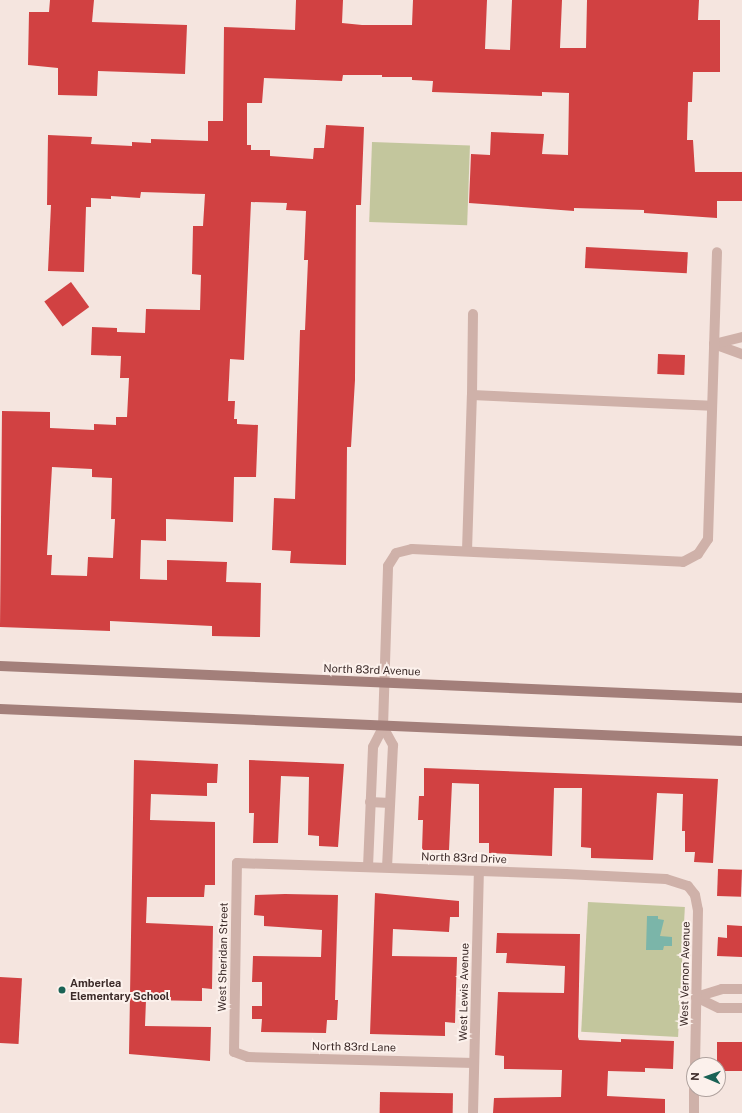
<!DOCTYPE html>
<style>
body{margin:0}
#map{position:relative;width:742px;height:1113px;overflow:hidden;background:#f5e5df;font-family:"Public Sans",sans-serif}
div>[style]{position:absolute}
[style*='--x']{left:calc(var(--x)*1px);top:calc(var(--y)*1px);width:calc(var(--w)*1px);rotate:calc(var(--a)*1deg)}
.green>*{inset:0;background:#c3c69d;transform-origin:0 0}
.water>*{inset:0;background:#7bb5a9}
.building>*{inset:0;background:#d14142;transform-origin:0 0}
.street>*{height:10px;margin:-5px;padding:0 5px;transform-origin:5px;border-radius:5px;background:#cfb1a9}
.secondary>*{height:10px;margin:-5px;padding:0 5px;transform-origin:5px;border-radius:5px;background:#a37f7a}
.dots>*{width:11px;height:11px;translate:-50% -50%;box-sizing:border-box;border:2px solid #fcf1ec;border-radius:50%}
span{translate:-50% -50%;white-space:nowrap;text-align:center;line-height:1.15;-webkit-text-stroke:4px #fcf1ec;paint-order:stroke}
.street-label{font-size:11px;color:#3c2b29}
.poi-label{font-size:11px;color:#3c2b29;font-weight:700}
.left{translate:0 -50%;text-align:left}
.north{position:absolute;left:686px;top:1057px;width:40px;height:40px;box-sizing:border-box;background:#fcf1ec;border:1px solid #afa29e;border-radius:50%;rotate:272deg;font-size:11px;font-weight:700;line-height:16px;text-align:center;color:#3c2b29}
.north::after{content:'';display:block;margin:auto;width:14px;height:18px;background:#1a6255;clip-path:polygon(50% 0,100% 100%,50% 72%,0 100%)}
</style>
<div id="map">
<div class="green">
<div style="left:372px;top:142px;width:98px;height:80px;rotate:2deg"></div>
<div style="left:588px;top:902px;width:97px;height:130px;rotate:3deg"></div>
</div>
<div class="water">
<div style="clip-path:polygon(647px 916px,658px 916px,658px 919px,664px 920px,660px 936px,672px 937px,672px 946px,664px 946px,663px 950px,646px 950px)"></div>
</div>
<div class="building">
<div style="clip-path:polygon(50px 0,94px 0,92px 22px,187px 25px,185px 74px,98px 71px,97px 96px,58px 95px,58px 68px,28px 65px,29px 12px,49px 12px)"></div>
<div style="clip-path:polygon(evenodd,296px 0,343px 0,342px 23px,362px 25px,412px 25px,413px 0,487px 0,485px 49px,510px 50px,512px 0,562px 0,560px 48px,586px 48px,587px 0,699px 0,698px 20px,720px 20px,720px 72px,693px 72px,692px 102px,688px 102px,687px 140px,693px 140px,695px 172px,742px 172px,742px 201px,717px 201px,717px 218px,644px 213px,644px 210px,574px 208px,574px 211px,469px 203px,471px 154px,490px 155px,491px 132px,544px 134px,542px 154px,568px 155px,569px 93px,542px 92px,542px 96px,432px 92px,433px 81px,412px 80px,412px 77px,382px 77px,382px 75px,343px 75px,342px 81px,264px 78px,262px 103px,247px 103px,247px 145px,251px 145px,251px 150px,270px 150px,270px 156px,313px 159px,314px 148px,324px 148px,326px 125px,364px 127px,361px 205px,356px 205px,355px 380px,351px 447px,347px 447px,346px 565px,290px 563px,291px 551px,272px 550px,274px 498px,295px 499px,300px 330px,305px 330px,308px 260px,304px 260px,306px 211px,286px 210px,287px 203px,251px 202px,244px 360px,230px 359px,228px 401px,235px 401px,234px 419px,237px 419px,237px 424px,258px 425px,256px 477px,234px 477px,233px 522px,166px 519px,166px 541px,141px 540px,140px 579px,167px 580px,167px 560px,227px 562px,226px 582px,261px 583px,260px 637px,212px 636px,212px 626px,110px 621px,110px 631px,0 627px,2px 411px,50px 412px,50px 428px,94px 430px,94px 424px,116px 425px,116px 417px,127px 417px,129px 378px,120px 378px,121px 356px,91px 355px,92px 327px,117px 328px,117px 332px,145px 333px,146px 309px,200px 310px,201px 275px,192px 274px,193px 226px,203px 226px,205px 194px,141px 192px,140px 198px,111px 196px,111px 199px,91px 198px,91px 207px,86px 207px,84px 272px,48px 271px,51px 205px,47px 205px,48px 135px,92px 137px,91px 144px,132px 146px,132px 142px,151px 143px,151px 139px,208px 141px,208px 121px,223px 121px,224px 27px,295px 30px,296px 0,52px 467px,92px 469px,92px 477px,112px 478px,111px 519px,115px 519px,113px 558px,88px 557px,87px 576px,51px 575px,52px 555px,47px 555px,52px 467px)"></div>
<div style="left:586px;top:247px;width:102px;height:21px;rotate:3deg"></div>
<div style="left:71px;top:282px;width:31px;height:33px;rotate:54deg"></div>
<div style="left:658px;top:354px;width:27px;height:20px;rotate:2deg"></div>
<div style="clip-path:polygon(134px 760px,218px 764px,217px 783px,207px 783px,207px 796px,151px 794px,150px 820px,215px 822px,215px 885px,205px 885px,204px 897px,147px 897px,146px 923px,213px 926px,212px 989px,202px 988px,202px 1001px,146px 1000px,145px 1026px,211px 1027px,210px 1061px,129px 1054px)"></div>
<div style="clip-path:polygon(249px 760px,344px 764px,338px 847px,319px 846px,319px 836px,308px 835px,309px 777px,281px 776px,278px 843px,253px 843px,254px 813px,249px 813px)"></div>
<div style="clip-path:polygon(424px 768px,718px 779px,713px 863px,694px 862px,695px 852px,685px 852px,685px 831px,682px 831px,683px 794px,657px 793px,653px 860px,591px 858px,591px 848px,581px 847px,582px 788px,554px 788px,552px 856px,489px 853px,489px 843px,479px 843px,479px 784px,452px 783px,449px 850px,422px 850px,423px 820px,418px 820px,419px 796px,424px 796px)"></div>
<div style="left:718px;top:869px;width:24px;height:27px;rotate:2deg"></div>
<div style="clip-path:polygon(375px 893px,459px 901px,459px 917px,450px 917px,449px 932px,393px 929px,392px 956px,457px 957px,455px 1023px,445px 1022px,445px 1036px,370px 1034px)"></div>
<div style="clip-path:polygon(285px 894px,338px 895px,335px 1000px,338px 1000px,337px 1020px,327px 1020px,326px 1033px,261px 1032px,262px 1019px,252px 1019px,252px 1006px,262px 1006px,262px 982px,252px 982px,253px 956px,321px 957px,322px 930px,264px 926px,264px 916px,254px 915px,255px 895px)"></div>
<div style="clip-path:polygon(727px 925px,742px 926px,742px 957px,717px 956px,718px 937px,727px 938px)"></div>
<div style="clip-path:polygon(497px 933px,580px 934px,578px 1037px,579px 1040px,621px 1042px,621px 1039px,674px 1041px,673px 1069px,645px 1068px,645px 1072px,608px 1071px,607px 1096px,665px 1099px,665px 1113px,493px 1113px,494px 1098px,561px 1097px,562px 1070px,504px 1069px,504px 1056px,495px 1055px,498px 992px,564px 993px,565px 966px,506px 963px,507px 953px,496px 953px)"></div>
<div style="left:0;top:977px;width:22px;height:66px;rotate:3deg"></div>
<div style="left:717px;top:1042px;width:25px;height:29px"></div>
<div style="left:380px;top:1092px;width:73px;height:21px;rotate:1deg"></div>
</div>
<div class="street">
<div style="--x:714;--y:344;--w:30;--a:20"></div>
<div style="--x:714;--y:344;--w:29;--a:-14"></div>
<div style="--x:472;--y:395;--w:81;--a:-89.3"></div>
<div style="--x:467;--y:551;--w:156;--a:-88.2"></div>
<div style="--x:472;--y:395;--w:239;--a:2.6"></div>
<div style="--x:383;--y:727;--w:21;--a:61"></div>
<div style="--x:393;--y:745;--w:122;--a:92.8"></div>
<div style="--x:370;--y:802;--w:20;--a:3"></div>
<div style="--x:368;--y:867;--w:120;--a:-87.6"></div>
<div style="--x:373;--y:747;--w:22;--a:-63"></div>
<div style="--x:383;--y:727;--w:161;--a:-88.2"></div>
<div style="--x:388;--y:566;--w:15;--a:-58"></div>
<div style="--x:396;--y:553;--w:16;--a:-14"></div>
<div style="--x:412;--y:549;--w:271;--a:2.7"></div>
<div style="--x:683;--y:562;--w:17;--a:-28"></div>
<div style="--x:698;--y:554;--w:18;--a:-56"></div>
<div style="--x:708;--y:539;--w:287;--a:-88.2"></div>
<div style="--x:696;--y:997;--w:25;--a:26"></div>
<div style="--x:719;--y:1008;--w:23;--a:0"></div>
<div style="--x:696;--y:997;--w:27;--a:-17"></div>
<div style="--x:722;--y:989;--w:20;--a:0"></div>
<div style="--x:474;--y:1063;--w:226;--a:-178.5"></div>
<div style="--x:248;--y:1057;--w:15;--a:-160"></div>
<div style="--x:234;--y:1052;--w:189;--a:-89.1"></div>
<div style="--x:237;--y:863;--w:329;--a:1.9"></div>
<div style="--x:566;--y:874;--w:100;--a:2.9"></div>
<div style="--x:666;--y:879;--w:23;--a:18"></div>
<div style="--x:688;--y:886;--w:11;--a:52"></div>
<div style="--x:695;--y:895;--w:15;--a:79"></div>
<div style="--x:698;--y:910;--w:155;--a:91.1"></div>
<div style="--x:473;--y:1113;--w:242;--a:-88.6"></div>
<div style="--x:694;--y:1113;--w:24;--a:-90"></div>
</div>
<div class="secondary">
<div style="--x:0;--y:666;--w:743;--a:2.47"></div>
<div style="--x:0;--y:709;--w:743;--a:2.47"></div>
</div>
<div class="dots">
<div style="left:62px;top:990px;background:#1a6255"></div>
</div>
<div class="street-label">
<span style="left:372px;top:670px;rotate:2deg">North 83rd Avenue</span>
<span style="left:464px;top:858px;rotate:2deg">North 83rd Drive</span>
<span style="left:223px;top:957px;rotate:-89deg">West Sheridan Street</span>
<span style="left:685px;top:974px;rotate:-89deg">West Vernon Avenue</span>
<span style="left:464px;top:992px;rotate:-89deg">West Lewis Avenue</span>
<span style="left:354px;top:1047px;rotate:1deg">North 83rd Lane</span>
</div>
<div class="poi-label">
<span class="left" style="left:70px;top:990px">Amberlea<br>Elementary School</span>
</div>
<div class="north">N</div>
</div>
